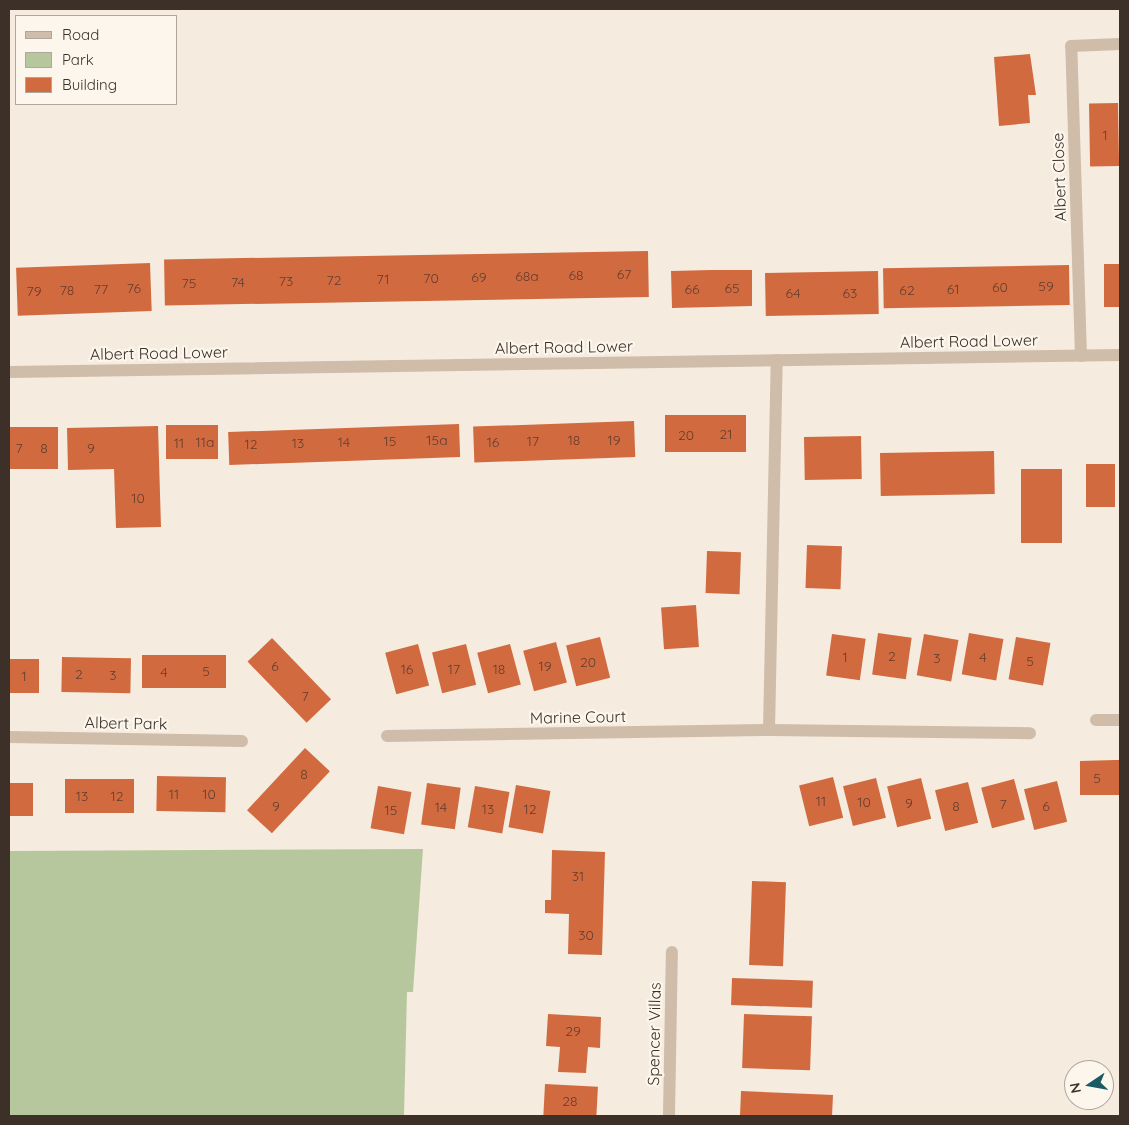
<!DOCTYPE html>
<style>
body{margin:0}
#map{position:relative;width:1129px;height:1125px;overflow:hidden;background:#f5ecdf;font-family:Quicksand,sans-serif}
div>[style]{position:absolute}
[style*='--x']{left:calc(var(--x)*1px);top:calc(var(--y)*1px);width:calc(var(--w)*1px);rotate:calc(var(--a)*1deg)}
.green>*{inset:0;background:#b7c79d}
.building>*{inset:0;background:#d26a40;transform-origin:0 0}
.street>*{height:12px;margin:-6px;padding:0 6px;transform-origin:6px;border-radius:6px;background:#cfbca9}
span{translate:-50% -50%;white-space:nowrap;text-align:center;line-height:1.15;-webkit-text-stroke:4.5px #fcf6ec;paint-order:stroke}
.number-label{font-size:14px;color:#623e2f}
.number-label span{-webkit-text-stroke-width:0}
.street-label{font-size:16px;color:#3c3029}
.frame{position:absolute;inset:0;border:10px solid #3c3029;pointer-events:none}
.legend{position:absolute;left:15px;top:15px;width:162px;height:90px;box-sizing:border-box;background:#fcf6ec;border:1px solid #afa79e;margin:0;padding:6px 9px;list-style:none;font-size:15px;color:#3c3029}
.legend li{display:flex;align-items:center;gap:10px;height:25px}
.legend b{width:25px;border:1px solid #afa79e}
.north{position:absolute;left:1064px;top:1060px;width:50px;height:50px;box-sizing:border-box;background:#fcf6ec;border:1px solid #afa79e;border-radius:50%;rotate:258deg;font-size:14px;font-weight:700;line-height:20px;text-align:center;color:#3c3029}
.north::after{content:'';display:block;margin:auto;width:18px;height:22px;background:#1a5a63;clip-path:polygon(50% 0,100% 100%,50% 72%,0 100%)}
</style>
<div id="map">
<div class="green">
<div style="clip-path:polygon(423px 849px,413px 992px,407px 992px,404px 1116px,9px 1116px,9px 851px)"></div>
</div>
<div class="building">
<div style="clip-path:polygon(1030px 54px,1036px 95px,1028px 95px,1030px 123px,999px 126px,994px 57px)"></div>
<div style="left:1118px;top:103px;width:63px;height:29px;rotate:89deg"></div>
<div style="left:648px;top:251px;width:46px;height:484px;rotate:89deg"></div>
<div style="left:150px;top:263px;width:48px;height:134px;rotate:88deg"></div>
<div style="left:1104px;top:264px;width:16px;height:43px"></div>
<div style="left:1069px;top:265px;width:40px;height:186px;rotate:89deg"></div>
<div style="clip-path:polygon(711px 270px,752px 270px,752px 306px,672px 308px,671px 271px)"></div>
<div style="left:878px;top:271px;width:43px;height:113px;rotate:89deg"></div>
<div style="left:746px;top:415px;width:37px;height:81px;rotate:90deg"></div>
<div style="left:634px;top:421px;width:36px;height:161px;rotate:88deg"></div>
<div style="left:459px;top:424px;width:33px;height:231px;rotate:88deg"></div>
<div style="left:218px;top:425px;width:34px;height:52px;rotate:90deg"></div>
<div style="clip-path:polygon(158px 426px,161px 527px,116px 528px,114px 469px,68px 470px,67px 428px)"></div>
<div style="left:9px;top:427px;width:49px;height:42px"></div>
<div style="left:861px;top:436px;width:43px;height:57px;rotate:89deg"></div>
<div style="left:994px;top:451px;width:43px;height:114px;rotate:89deg"></div>
<div style="left:1086px;top:464px;width:29px;height:43px"></div>
<div style="left:1021px;top:469px;width:41px;height:74px"></div>
<div style="left:807px;top:545px;width:35px;height:43px;rotate:2deg"></div>
<div style="left:707px;top:551px;width:34px;height:42px;rotate:2deg"></div>
<div style="left:696px;top:605px;width:42px;height:35px;rotate:86deg"></div>
<div style="left:878px;top:633px;width:34px;height:42px;rotate:8deg"></div>
<div style="left:969px;top:633px;width:35px;height:42px;rotate:10deg"></div>
<div style="left:832px;top:634px;width:34px;height:42px;rotate:8deg"></div>
<div style="left:924px;top:634px;width:35px;height:42px;rotate:10deg"></div>
<div style="left:600px;top:637px;width:42px;height:35px;rotate:76deg"></div>
<div style="left:1016px;top:637px;width:35px;height:43px;rotate:10deg"></div>
<div style="left:272px;top:638px;width:85px;height:34px;rotate:46deg"></div>
<div style="left:556px;top:642px;width:42px;height:34px;rotate:75deg"></div>
<div style="left:418px;top:644px;width:43px;height:34px;rotate:75deg"></div>
<div style="left:466px;top:644px;width:42px;height:35px;rotate:76deg"></div>
<div style="left:510px;top:644px;width:42px;height:34px;rotate:75deg"></div>
<div style="left:142px;top:655px;width:84px;height:33px"></div>
<div style="left:62px;top:657px;width:69px;height:35px;rotate:1deg"></div>
<div style="left:9px;top:659px;width:30px;height:34px"></div>
<div style="left:305px;top:748px;width:34px;height:85px;rotate:43deg"></div>
<div style="clip-path:polygon(1115px 760px,1120px 760px,1120px 795px,1080px 795px,1080px 761px)"></div>
<div style="left:157px;top:776px;width:69px;height:35px;rotate:1deg"></div>
<div style="left:833px;top:777px;width:42px;height:35px;rotate:76deg"></div>
<div style="left:876px;top:778px;width:41px;height:34px;rotate:76deg"></div>
<div style="left:921px;top:778px;width:42px;height:35px;rotate:76deg"></div>
<div style="left:65px;top:779px;width:69px;height:34px"></div>
<div style="left:1014px;top:779px;width:42px;height:34px;rotate:75deg"></div>
<div style="left:1057px;top:781px;width:42px;height:34px;rotate:76deg"></div>
<div style="left:968px;top:782px;width:42px;height:34px;rotate:76deg"></div>
<div style="left:9px;top:783px;width:24px;height:33px"></div>
<div style="left:427px;top:783px;width:34px;height:42px;rotate:8deg"></div>
<div style="left:516px;top:785px;width:35px;height:43px;rotate:10deg"></div>
<div style="left:378px;top:786px;width:34px;height:43px;rotate:10deg"></div>
<div style="left:475px;top:786px;width:35px;height:42px;rotate:10deg"></div>
<div style="clip-path:polygon(552px 850px,605px 852px,602px 955px,568px 954px,569px 914px,545px 913px,545px 900px,551px 900px)"></div>
<div style="left:752px;top:881px;width:34px;height:84px;rotate:2deg"></div>
<div style="left:732px;top:978px;width:81px;height:27px;rotate:2deg"></div>
<div style="clip-path:polygon(548px 1014px,601px 1017px,600px 1048px,588px 1047px,586px 1073px,558px 1072px,560px 1047px,546px 1046px)"></div>
<div style="left:744px;top:1014px;width:68px;height:54px;rotate:2deg"></div>
<div style="left:545px;top:1084px;width:53px;height:32px;rotate:3deg"></div>
<div style="clip-path:polygon(741px 1091px,833px 1095px,832px 1116px,740px 1116px)"></div>
</div>
<div class="street">
<div style="--x:1081;--y:356;--w:310;--a:-91.8"></div>
<div style="--x:1071;--y:46;--w:49;--a:-2.3"></div>
<div style="--x:9;--y:372;--w:1111;--a:-0.88"></div>
<div style="--x:1096;--y:720;--w:24;--a:0"></div>
<div style="--x:769;--y:730;--w:370;--a:-88.8"></div>
<div style="--x:387;--y:736;--w:382;--a:-0.9"></div>
<div style="--x:769;--y:730;--w:261;--a:0.7"></div>
<div style="--x:9;--y:737;--w:233;--a:1"></div>
<div style="--x:669;--y:1116;--w:164;--a:-89"></div>
</div>
<div class="number-label">
<span style="left:1105px;top:135px">1</span>
<span style="left:624px;top:274px">67</span>
<span style="left:576px;top:275px">68</span>
<span style="left:527px;top:276px">68a</span>
<span style="left:479px;top:277px">69</span>
<span style="left:431px;top:278px">70</span>
<span style="left:383px;top:279px">71</span>
<span style="left:334px;top:280px">72</span>
<span style="left:286px;top:281px">73</span>
<span style="left:238px;top:282px">74</span>
<span style="left:189px;top:283px">75</span>
<span style="left:1046px;top:286px">59</span>
<span style="left:1000px;top:287px">60</span>
<span style="left:134px;top:288px">76</span>
<span style="left:732px;top:288px">65</span>
<span style="left:101px;top:289px">77</span>
<span style="left:692px;top:289px">66</span>
<span style="left:953px;top:289px">61</span>
<span style="left:67px;top:290px">78</span>
<span style="left:907px;top:290px">62</span>
<span style="left:34px;top:291px">79</span>
<span style="left:793px;top:293px">64</span>
<span style="left:850px;top:293px">63</span>
<span style="left:726px;top:434px">21</span>
<span style="left:686px;top:435px">20</span>
<span style="left:437px;top:440px">15a</span>
<span style="left:574px;top:440px">18</span>
<span style="left:614px;top:440px">19</span>
<span style="left:390px;top:441px">15</span>
<span style="left:533px;top:441px">17</span>
<span style="left:205px;top:442px">11a</span>
<span style="left:344px;top:442px">14</span>
<span style="left:493px;top:442px">16</span>
<span style="left:179px;top:443px">11</span>
<span style="left:298px;top:443px">13</span>
<span style="left:251px;top:444px">12</span>
<span style="left:19px;top:448px">7</span>
<span style="left:44px;top:448px">8</span>
<span style="left:91px;top:448px">9</span>
<span style="left:138px;top:498px">10</span>
<span style="left:892px;top:656px">2</span>
<span style="left:845px;top:657px">1</span>
<span style="left:983px;top:657px">4</span>
<span style="left:937px;top:658px">3</span>
<span style="left:1030px;top:661px">5</span>
<span style="left:588px;top:662px">20</span>
<span style="left:275px;top:666px">6</span>
<span style="left:545px;top:666px">19</span>
<span style="left:407px;top:669px">16</span>
<span style="left:454px;top:669px">17</span>
<span style="left:499px;top:669px">18</span>
<span style="left:206px;top:671px">5</span>
<span style="left:164px;top:672px">4</span>
<span style="left:79px;top:674px">2</span>
<span style="left:113px;top:675px">3</span>
<span style="left:24px;top:676px">1</span>
<span style="left:305px;top:696px">7</span>
<span style="left:304px;top:774px">8</span>
<span style="left:1097px;top:778px">5</span>
<span style="left:174px;top:794px">11</span>
<span style="left:209px;top:794px">10</span>
<span style="left:82px;top:796px">13</span>
<span style="left:117px;top:796px">12</span>
<span style="left:821px;top:801px">11</span>
<span style="left:864px;top:802px">10</span>
<span style="left:909px;top:803px">9</span>
<span style="left:1003px;top:804px">7</span>
<span style="left:276px;top:806px">9</span>
<span style="left:956px;top:806px">8</span>
<span style="left:1046px;top:806px">6</span>
<span style="left:441px;top:807px">14</span>
<span style="left:488px;top:809px">13</span>
<span style="left:530px;top:809px">12</span>
<span style="left:391px;top:810px">15</span>
<span style="left:578px;top:876px">31</span>
<span style="left:586px;top:935px">30</span>
<span style="left:573px;top:1031px">29</span>
<span style="left:570px;top:1101px">28</span>
</div>
<div class="street-label">
<span style="left:1059px;top:177px;rotate:-92deg">Albert Close</span>
<span style="left:969px;top:341px;rotate:-1deg">Albert Road Lower</span>
<span style="left:564px;top:347px;rotate:-1deg">Albert Road Lower</span>
<span style="left:159px;top:353px;rotate:-1deg">Albert Road Lower</span>
<span style="left:578px;top:717px;rotate:-1deg">Marine Court</span>
<span style="left:126px;top:723px;rotate:1deg">Albert Park</span>
<span style="left:654px;top:1034px;rotate:-89deg">Spencer Villas</span>
</div>
<div class="frame"></div>
<ul class="legend">
<li><b style="height:6px;background:#cfbca9"></b>Road</li>
<li><b style="height:14px;background:#b7c79d"></b>Park</li>
<li><b style="height:14px;background:#d26a40"></b>Building</li>
</ul>
<div class="north">N</div>
</div>
